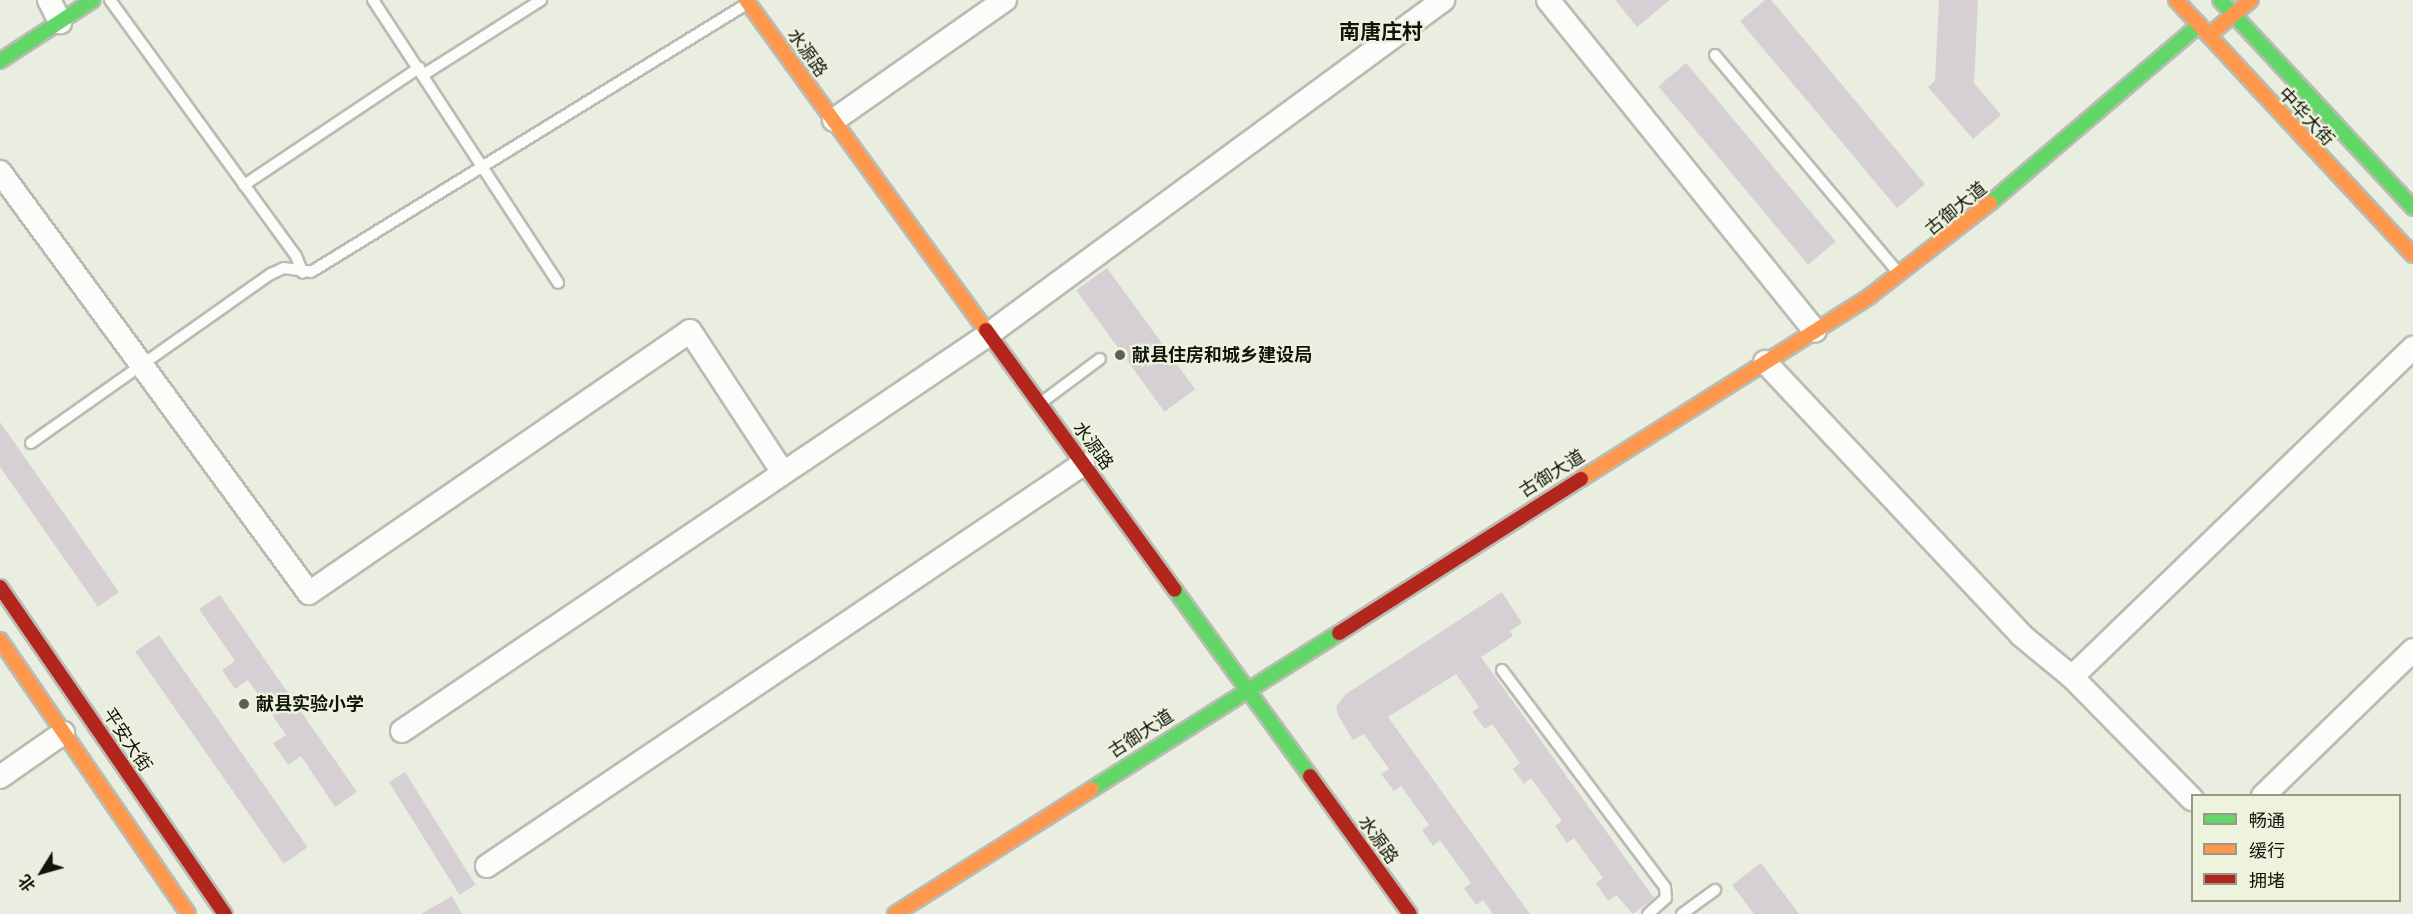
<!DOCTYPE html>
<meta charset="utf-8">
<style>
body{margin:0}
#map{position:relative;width:2413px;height:914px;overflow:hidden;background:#eaeee1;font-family:Rubik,"Noto Sans SC",sans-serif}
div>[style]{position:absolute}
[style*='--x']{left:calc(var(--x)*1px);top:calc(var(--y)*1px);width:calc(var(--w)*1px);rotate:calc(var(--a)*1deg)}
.building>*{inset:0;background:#d6d0d4;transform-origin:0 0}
.roads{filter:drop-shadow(2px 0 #b9bcb2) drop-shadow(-2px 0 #b9bcb2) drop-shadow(0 2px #b9bcb2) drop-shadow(0 -2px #b9bcb2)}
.lane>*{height:10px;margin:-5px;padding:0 5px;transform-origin:5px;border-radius:5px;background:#fcfcfa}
.street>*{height:22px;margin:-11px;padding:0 11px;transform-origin:11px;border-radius:11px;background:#fcfcfa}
.fast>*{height:14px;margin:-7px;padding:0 7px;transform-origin:7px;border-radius:7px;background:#63d668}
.slow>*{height:14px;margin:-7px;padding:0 7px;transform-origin:7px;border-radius:7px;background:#ff974d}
.jam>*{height:14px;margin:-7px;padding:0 7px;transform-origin:7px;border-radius:7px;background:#b3261e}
.dots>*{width:16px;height:16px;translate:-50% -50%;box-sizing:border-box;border:3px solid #edf3dc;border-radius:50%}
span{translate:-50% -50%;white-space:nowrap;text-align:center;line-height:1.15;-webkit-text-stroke:4.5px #edf3dc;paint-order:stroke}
.street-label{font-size:18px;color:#12140c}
.poi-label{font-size:18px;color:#12140c;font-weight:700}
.left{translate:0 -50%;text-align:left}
.quarter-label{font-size:21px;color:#12140c;font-weight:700}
.legend{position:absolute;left:2191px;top:794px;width:210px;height:108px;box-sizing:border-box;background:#edf3dc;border:2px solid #959a89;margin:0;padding:8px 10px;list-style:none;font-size:18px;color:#12140c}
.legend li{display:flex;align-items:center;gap:12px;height:30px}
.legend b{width:30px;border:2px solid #959a89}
.north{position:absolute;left:12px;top:842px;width:60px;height:60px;-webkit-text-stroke:4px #edf3dc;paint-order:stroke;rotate:233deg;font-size:16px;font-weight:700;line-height:24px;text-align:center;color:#12140c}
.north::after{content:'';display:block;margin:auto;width:21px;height:27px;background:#12140c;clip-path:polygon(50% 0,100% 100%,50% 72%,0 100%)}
</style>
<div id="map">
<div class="building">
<div style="clip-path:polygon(1615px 0,1670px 0,1637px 27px)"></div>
<div style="clip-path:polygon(1765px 0,1771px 0,1925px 184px,1897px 208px,1740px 21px)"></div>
<div style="clip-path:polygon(1939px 0,1978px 0,1974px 83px,2001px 115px,1973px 139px,1928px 87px,1935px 81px)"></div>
<div style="left:1686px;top:63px;width:233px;height:36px;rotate:50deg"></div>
<div style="left:1107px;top:268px;width:150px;height:38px;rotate:54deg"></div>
<div style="clip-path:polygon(0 422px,119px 592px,98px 607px,0 467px)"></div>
<div style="clip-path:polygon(1502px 592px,1522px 623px,1510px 631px,1513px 636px,1481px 657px,1654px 898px,1633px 914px,1616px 895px,1608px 901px,1596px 883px,1603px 878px,1574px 838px,1567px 843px,1555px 826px,1562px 821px,1531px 778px,1524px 784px,1513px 769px,1520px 763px,1492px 724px,1485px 729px,1472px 712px,1479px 707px,1456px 674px,1388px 717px,1530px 914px,1493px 914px,1483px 900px,1476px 905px,1464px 888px,1471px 883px,1440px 840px,1433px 846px,1422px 830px,1429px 825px,1401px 786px,1394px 791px,1381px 774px,1389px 769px,1364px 734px,1353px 740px,1338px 715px,1336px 706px,1346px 694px)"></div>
<div style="clip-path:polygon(220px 595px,357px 792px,335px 807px,301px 756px,288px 765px,273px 743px,286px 735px,248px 680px,235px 689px,222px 670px,235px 661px,199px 609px)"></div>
<div style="left:159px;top:635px;width:259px;height:29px;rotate:55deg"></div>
<div style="left:405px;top:772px;width:133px;height:19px;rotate:58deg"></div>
<div style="clip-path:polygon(1761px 863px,1799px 914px,1754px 914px,1732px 885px)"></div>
<div style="clip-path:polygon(452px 896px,462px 914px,421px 914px)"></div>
</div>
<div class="roads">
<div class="lane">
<div style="--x:110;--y:0;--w:316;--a:54"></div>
<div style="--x:296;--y:256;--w:18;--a:68"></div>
<div style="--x:373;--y:0;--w:338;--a:56.8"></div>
<div style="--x:1715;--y:55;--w:284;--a:49.9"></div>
<div style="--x:423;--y:75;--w:140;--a:-32.4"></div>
<div style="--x:244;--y:185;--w:211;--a:-33.8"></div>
<div style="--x:1042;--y:402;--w:72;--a:-36.6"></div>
<div style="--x:31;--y:443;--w:294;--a:-35.2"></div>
<div style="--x:271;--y:274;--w:14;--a:-25"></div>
<div style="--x:284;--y:268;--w:27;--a:8"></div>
<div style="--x:311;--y:272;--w:510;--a:-31.6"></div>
<div style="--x:1502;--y:670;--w:271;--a:53.1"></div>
<div style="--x:1665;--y:887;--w:11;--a:85"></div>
<div style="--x:1666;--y:898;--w:24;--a:138"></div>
<div style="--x:1682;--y:914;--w:41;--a:-36"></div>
</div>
<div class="street">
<div style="--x:49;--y:0;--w:25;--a:63"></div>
<div style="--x:1548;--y:0;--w:425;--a:51.1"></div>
<div style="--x:834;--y:120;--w:209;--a:-35.1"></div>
<div style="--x:0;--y:172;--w:522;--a:53.72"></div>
<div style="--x:309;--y:593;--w:462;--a:-34.5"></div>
<div style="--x:690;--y:331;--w:168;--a:56.7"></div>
<div style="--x:1765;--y:362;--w:374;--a:46.8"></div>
<div style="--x:2021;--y:635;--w:66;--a:39.5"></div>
<div style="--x:2072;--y:677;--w:171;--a:45.5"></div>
<div style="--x:2072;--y:677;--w:474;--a:-44"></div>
<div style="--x:402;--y:731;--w:709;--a:-34.07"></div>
<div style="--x:989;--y:334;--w:564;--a:-36.34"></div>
<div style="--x:0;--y:777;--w:77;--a:-34.9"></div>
<div style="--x:2263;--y:796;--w:209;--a:-44.2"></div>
<div style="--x:487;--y:866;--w:719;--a:-34"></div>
</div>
<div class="fast">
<div style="--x:2220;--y:0;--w:284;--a:47.1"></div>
<div style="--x:0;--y:61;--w:111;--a:-33.3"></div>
<div style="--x:1990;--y:203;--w:275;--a:-40.4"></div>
<div style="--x:1175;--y:590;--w:230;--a:54"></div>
<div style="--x:1092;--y:789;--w:292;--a:-32.3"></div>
</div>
<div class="slow">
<div style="--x:746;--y:0;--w:408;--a:54"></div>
<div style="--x:2176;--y:0;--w:348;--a:47.1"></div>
<div style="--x:2214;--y:31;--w:48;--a:-40"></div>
<div style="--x:1581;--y:479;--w:342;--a:-32.3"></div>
<div style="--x:1870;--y:296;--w:152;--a:-37.8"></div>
<div style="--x:0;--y:640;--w:332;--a:55.5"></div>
<div style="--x:895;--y:914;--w:233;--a:-32.4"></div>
</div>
<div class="jam">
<div style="--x:986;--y:330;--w:321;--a:54"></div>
<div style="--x:0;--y:587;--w:397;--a:55.5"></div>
<div style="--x:1339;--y:633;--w:287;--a:-32.5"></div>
<div style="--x:1310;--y:776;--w:170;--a:54.1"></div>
</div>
</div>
<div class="dots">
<div style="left:1120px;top:355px;background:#5e6057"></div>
<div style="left:244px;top:704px;background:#5e6057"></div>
</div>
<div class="street-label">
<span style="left:807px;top:53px;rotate:54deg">水源路</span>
<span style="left:2306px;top:117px;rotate:47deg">中华大街</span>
<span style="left:1956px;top:209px;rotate:-39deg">古御大道</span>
<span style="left:1093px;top:446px;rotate:54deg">水源路</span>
<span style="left:1552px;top:474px;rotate:-32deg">古御大道</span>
<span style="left:1141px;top:734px;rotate:-33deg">古御大道</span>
<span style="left:127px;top:740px;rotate:56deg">平安大街</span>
<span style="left:1378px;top:840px;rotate:54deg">水源路</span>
</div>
<div class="poi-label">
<span class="left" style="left:1132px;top:355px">献县住房和城乡建设局</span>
<span class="left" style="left:256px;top:704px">献县实验小学</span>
</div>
<div class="quarter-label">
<span style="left:1381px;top:32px">南唐庄村</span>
</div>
<ul class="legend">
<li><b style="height:8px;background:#63d668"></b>畅通</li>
<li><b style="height:8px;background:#ff974d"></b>缓行</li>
<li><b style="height:8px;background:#b3261e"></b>拥堵</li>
</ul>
<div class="north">北</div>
</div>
